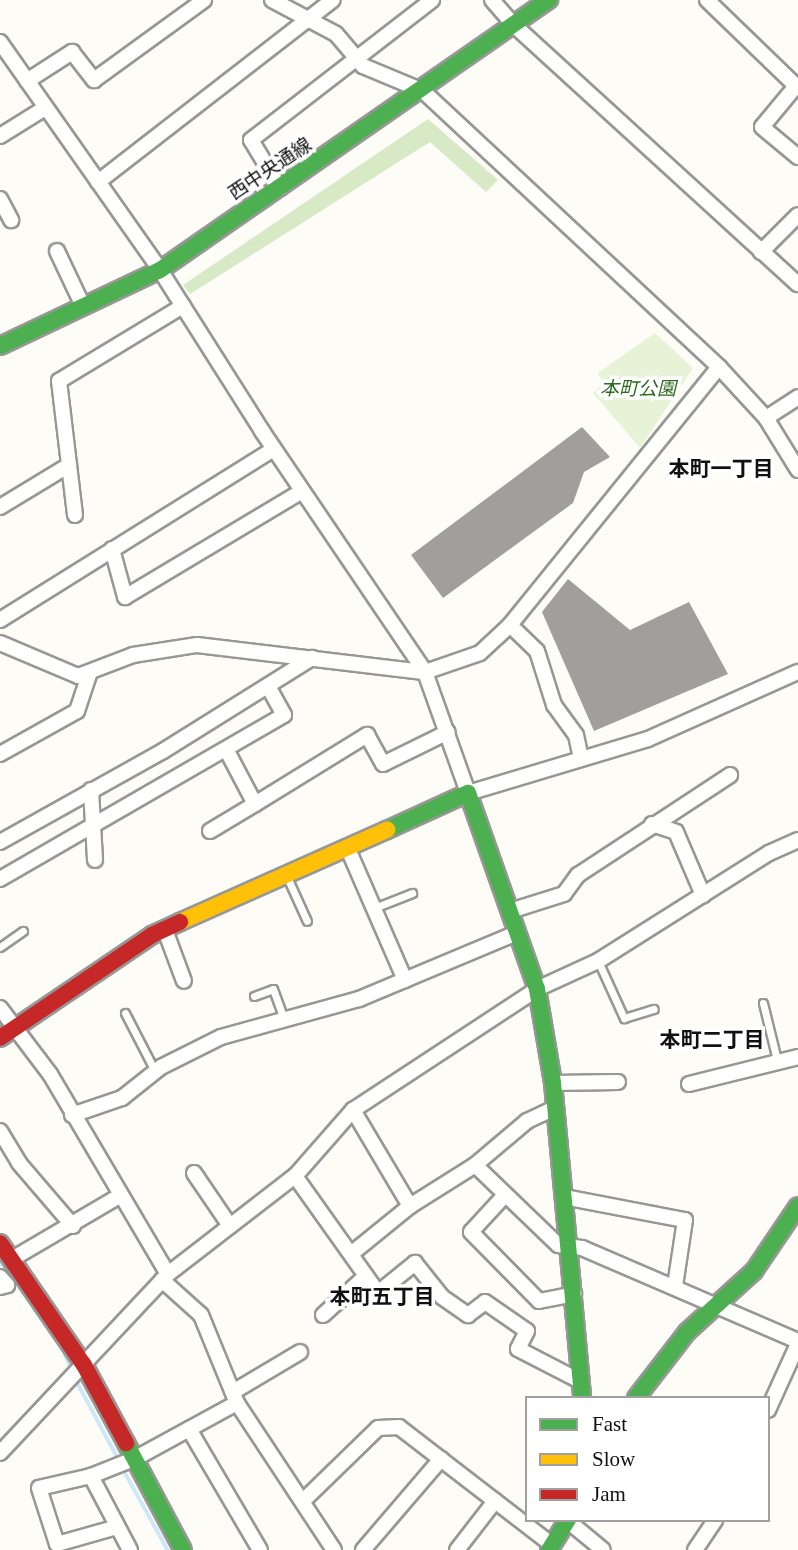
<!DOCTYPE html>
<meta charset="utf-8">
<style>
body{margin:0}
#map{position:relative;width:798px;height:1550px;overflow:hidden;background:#fdfcf7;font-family:"Times New Roman","Noto Sans JP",serif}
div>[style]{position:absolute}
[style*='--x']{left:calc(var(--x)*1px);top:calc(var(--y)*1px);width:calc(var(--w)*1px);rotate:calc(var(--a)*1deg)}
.green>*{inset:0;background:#e7f3d7}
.forest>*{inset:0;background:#d8eac5}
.stream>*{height:3.5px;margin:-1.75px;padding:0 1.75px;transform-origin:1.75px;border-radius:1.75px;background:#cde8f7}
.building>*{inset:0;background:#a19f9c}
.roads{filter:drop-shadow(2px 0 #979795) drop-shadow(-2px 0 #979795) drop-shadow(0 2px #979795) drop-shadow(0 -2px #979795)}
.lane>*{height:7px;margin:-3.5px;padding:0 3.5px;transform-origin:3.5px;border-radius:3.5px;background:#fffffe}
.street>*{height:14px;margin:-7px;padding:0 7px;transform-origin:7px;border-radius:7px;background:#fffffe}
.fast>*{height:16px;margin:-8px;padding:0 8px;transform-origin:8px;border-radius:8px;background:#4caf50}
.slow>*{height:16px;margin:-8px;padding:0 8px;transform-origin:8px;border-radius:8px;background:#ffc107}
.jam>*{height:16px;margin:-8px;padding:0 8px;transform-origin:8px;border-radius:8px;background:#c62828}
span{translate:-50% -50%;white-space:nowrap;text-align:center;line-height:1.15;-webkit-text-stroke:7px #fff;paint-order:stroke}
.street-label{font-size:19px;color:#111}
.park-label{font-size:19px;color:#2f6b1f;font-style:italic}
.neighbourhood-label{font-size:21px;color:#111;font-weight:700}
.legend{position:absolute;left:525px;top:1396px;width:245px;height:126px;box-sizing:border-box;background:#fff;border:2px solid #a0a0a0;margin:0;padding:9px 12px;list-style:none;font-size:21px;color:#111}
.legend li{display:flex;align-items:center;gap:14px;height:35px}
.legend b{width:35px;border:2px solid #a0a0a0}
</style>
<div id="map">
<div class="green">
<div style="clip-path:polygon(655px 333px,693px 368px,640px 448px,593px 393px,603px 383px,598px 373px)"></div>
</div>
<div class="forest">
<div style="clip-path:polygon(428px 119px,498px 180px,486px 192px,430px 142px,190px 294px,183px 285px)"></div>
</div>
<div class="stream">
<div style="--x:0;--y:1261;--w:22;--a:54"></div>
<div style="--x:64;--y:1351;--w:21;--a:67"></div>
<div style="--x:76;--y:1380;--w:91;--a:61.7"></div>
<div style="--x:122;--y:1467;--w:95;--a:61"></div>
</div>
<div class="building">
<div style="clip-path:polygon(582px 427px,610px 457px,584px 472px,573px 503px,443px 598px,411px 555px)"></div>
<div style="clip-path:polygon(568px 579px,630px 630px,689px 602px,728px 674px,594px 731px,542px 612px)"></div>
</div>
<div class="roads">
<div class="lane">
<div style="--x:287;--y:877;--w:48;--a:65.6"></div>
<div style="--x:374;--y:908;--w:41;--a:-21.5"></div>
<div style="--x:0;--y:947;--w:28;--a:-35"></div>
<div style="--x:598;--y:961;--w:63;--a:65.5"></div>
<div style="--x:624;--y:1018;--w:31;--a:-17"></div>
<div style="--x:254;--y:996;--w:20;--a:-20"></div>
<div style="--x:273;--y:989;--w:33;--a:70"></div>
<div style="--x:763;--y:1003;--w:59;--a:76.2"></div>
<div style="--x:125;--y:1013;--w:65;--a:62.7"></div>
</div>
<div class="street">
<div style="--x:272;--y:0;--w:72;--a:28"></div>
<div style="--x:336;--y:34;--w:42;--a:49.8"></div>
<div style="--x:363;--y:66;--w:65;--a:22.6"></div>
<div style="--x:423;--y:91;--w:405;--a:43"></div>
<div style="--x:719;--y:367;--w:69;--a:47.3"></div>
<div style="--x:766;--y:418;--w:61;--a:58.4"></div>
<div style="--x:492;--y:0;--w:35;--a:49"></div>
<div style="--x:515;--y:26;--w:383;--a:42.4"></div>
<div style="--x:707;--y:0;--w:127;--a:44"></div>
<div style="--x:0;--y:42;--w:279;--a:54.9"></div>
<div style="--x:160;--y:270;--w:191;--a:57.6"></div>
<div style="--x:262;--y:431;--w:291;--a:55.9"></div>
<div style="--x:425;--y:672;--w:128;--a:70.4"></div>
<div style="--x:468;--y:793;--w:188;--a:-16.7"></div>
<div style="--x:648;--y:739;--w:164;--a:-24.1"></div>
<div style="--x:27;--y:81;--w:54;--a:-32.8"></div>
<div style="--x:72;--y:52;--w:36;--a:52"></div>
<div style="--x:94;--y:80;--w:136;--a:-36"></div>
<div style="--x:796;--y:86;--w:53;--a:129.7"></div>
<div style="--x:762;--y:127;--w:47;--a:39.8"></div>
<div style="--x:0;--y:136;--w:53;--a:-31.9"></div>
<div style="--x:98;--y:182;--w:297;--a:-37.8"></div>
<div style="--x:280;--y:188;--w:56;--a:-121.1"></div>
<div style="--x:251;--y:140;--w:229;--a:-37.7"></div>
<div style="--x:0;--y:199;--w:24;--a:62"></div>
<div style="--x:57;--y:251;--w:61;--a:64.7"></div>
<div style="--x:761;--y:252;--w:52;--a:-45"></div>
<div style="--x:766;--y:418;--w:38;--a:-33"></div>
<div style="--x:0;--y:507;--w:81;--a:-31.3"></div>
<div style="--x:75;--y:515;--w:135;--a:-96.8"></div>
<div style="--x:59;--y:381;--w:145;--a:-31.2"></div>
<div style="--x:112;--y:549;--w:50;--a:74.8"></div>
<div style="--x:125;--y:597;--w:206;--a:-30.9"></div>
<div style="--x:0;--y:620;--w:323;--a:-32"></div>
<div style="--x:510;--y:625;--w:37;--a:44"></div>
<div style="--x:537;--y:651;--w:57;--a:72.5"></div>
<div style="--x:554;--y:705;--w:37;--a:54"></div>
<div style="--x:576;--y:735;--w:24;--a:78"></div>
<div style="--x:0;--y:643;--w:85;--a:22.9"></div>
<div style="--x:78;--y:676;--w:59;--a:-20.9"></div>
<div style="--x:133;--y:655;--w:65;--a:-8.9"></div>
<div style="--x:197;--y:645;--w:230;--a:6.8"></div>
<div style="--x:425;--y:672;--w:58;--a:-19.1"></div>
<div style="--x:480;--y:653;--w:41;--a:-43"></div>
<div style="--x:510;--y:625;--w:332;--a:-51"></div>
<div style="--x:0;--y:754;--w:88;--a:-29.2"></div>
<div style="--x:77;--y:711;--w:41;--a:-71.6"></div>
<div style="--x:91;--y:790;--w:70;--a:86.7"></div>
<div style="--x:255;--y:804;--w:132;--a:-31.6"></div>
<div style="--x:367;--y:735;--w:33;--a:61"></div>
<div style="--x:383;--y:764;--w:72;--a:-26.2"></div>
<div style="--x:652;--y:824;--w:25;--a:18"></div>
<div style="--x:676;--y:832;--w:69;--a:66.8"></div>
<div style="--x:210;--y:831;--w:52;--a:-31"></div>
<div style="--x:255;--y:804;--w:60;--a:-117.8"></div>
<div style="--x:0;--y:842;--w:187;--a:-29.2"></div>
<div style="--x:163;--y:751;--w:176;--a:-32"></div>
<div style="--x:348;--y:849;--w:143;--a:66.5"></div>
<div style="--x:0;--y:879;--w:328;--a:-30"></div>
<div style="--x:284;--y:715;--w:31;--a:-119"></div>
<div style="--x:510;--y:911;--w:57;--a:-17.5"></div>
<div style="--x:564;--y:894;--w:24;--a:-54"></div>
<div style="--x:578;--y:875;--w:182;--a:-33.3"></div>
<div style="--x:165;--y:930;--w:54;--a:69.6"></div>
<div style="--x:0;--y:1008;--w:83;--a:52.9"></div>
<div style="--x:50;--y:1074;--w:232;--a:59.5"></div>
<div style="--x:553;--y:1083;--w:65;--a:-0.9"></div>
<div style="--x:689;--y:1084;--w:112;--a:-13.9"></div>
<div style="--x:353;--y:1110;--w:112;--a:59.3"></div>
<div style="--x:72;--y:1115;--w:53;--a:-18.8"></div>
<div style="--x:122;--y:1098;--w:50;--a:-38.5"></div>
<div style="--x:161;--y:1067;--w:67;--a:-26.6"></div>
<div style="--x:221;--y:1037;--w:143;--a:-15.4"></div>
<div style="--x:359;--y:999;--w:171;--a:-22.7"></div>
<div style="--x:0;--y:1131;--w:37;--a:59"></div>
<div style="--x:19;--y:1163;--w:83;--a:49.4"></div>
<div style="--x:475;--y:1165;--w:115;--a:43.9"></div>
<div style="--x:558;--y:1245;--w:24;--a:7"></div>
<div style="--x:582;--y:1248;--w:235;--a:23.3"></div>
<div style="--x:194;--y:1173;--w:64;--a:55.8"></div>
<div style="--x:295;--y:1176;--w:143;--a:54.6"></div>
<div style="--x:378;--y:1293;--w:48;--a:-39"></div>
<div style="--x:415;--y:1263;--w:43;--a:51.5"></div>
<div style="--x:442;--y:1297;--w:32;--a:35"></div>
<div style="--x:468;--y:1315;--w:21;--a:-37"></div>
<div style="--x:485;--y:1302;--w:51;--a:34.6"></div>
<div style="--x:527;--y:1331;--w:20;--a:117"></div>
<div style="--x:518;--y:1349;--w:70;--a:27.3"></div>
<div style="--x:505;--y:1195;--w:50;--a:132.6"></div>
<div style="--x:471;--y:1232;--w:97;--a:45.4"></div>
<div style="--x:539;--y:1301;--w:36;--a:-11"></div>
<div style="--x:564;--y:1197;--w:123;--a:10.8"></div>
<div style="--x:685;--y:1220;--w:67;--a:98.6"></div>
<div style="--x:351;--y:1254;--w:76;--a:-39.1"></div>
<div style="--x:410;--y:1206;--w:77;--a:-32.2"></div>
<div style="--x:475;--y:1165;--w:68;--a:-40.2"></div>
<div style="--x:527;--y:1121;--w:31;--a:-25"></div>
<div style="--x:12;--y:1259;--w:126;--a:-30.4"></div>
<div style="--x:0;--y:1277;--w:11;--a:49"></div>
<div style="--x:7;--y:1285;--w:7;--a:164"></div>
<div style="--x:162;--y:1280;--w:52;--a:41.9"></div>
<div style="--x:201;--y:1315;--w:95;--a:67.8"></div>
<div style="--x:323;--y:1315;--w:58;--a:-42.2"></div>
<div style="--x:233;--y:1392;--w:78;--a:-30.8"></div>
<div style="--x:768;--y:1410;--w:72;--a:-65.6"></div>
<div style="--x:189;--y:1429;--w:140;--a:59.6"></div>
<div style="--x:0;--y:1453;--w:245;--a:-46.8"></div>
<div style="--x:168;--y:1274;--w:160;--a:-37.7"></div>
<div style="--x:295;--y:1176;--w:88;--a:-48.7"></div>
<div style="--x:353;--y:1110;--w:220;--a:-33.3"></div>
<div style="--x:537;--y:989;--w:67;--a:-24.7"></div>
<div style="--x:598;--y:961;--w:202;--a:-32.3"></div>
<div style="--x:769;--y:853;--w:32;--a:-24"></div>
<div style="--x:91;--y:1476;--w:53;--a:167"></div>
<div style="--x:39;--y:1488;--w:59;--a:72.2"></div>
<div style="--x:57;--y:1544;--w:62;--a:-15.8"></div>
<div style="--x:304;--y:1500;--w:103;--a:-44.2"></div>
<div style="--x:378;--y:1428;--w:21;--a:-3"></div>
<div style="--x:399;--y:1427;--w:193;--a:37.6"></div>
<div style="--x:568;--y:1521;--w:45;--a:39.6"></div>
<div style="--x:130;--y:1550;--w:84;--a:-117.8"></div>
<div style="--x:91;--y:1476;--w:48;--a:-21.8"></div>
<div style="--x:136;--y:1458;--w:115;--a:-28.6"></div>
<div style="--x:237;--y:1403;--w:176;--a:56.6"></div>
<div style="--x:363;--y:1550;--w:120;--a:-49.4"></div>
<div style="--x:457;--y:1550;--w:62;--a:-52.2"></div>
<div style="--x:695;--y:1550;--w:36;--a:-56"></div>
</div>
<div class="fast">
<div style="--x:0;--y:346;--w:177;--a:-25.4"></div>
<div style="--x:160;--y:270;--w:474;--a:-34.8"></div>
<div style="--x:387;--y:830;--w:89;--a:-24.6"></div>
<div style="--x:468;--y:793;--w:208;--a:70.6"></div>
<div style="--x:537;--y:989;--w:95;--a:80.3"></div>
<div style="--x:553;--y:1083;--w:316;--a:84.7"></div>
<div style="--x:636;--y:1398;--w:83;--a:-52.3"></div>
<div style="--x:687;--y:1332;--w:91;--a:-42.3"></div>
<div style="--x:754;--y:1271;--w:78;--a:-55.9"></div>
<div style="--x:126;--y:1443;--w:121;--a:62"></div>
<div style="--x:549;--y:1550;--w:36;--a:-58"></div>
</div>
<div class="slow">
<div style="--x:180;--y:922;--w:227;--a:-24"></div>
</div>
<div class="jam">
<div style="--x:0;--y:1038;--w:184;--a:-34.1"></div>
<div style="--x:152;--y:935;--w:31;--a:-25"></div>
<div style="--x:0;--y:1243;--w:148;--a:55.5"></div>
<div style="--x:84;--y:1365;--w:89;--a:61.7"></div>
</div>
</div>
<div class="street-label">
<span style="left:270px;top:169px;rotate:-34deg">西中央通線</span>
</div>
<div class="park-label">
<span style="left:638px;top:389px">本町公園</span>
</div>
<div class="neighbourhood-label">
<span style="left:721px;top:469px">本町一丁目</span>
<span style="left:712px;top:1040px">本町二丁目</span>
<span style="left:382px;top:1297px">本町五丁目</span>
</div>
<ul class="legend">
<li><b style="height:9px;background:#4caf50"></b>Fast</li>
<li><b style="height:9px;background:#ffc107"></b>Slow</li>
<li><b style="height:9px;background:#c62828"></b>Jam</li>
</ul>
</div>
